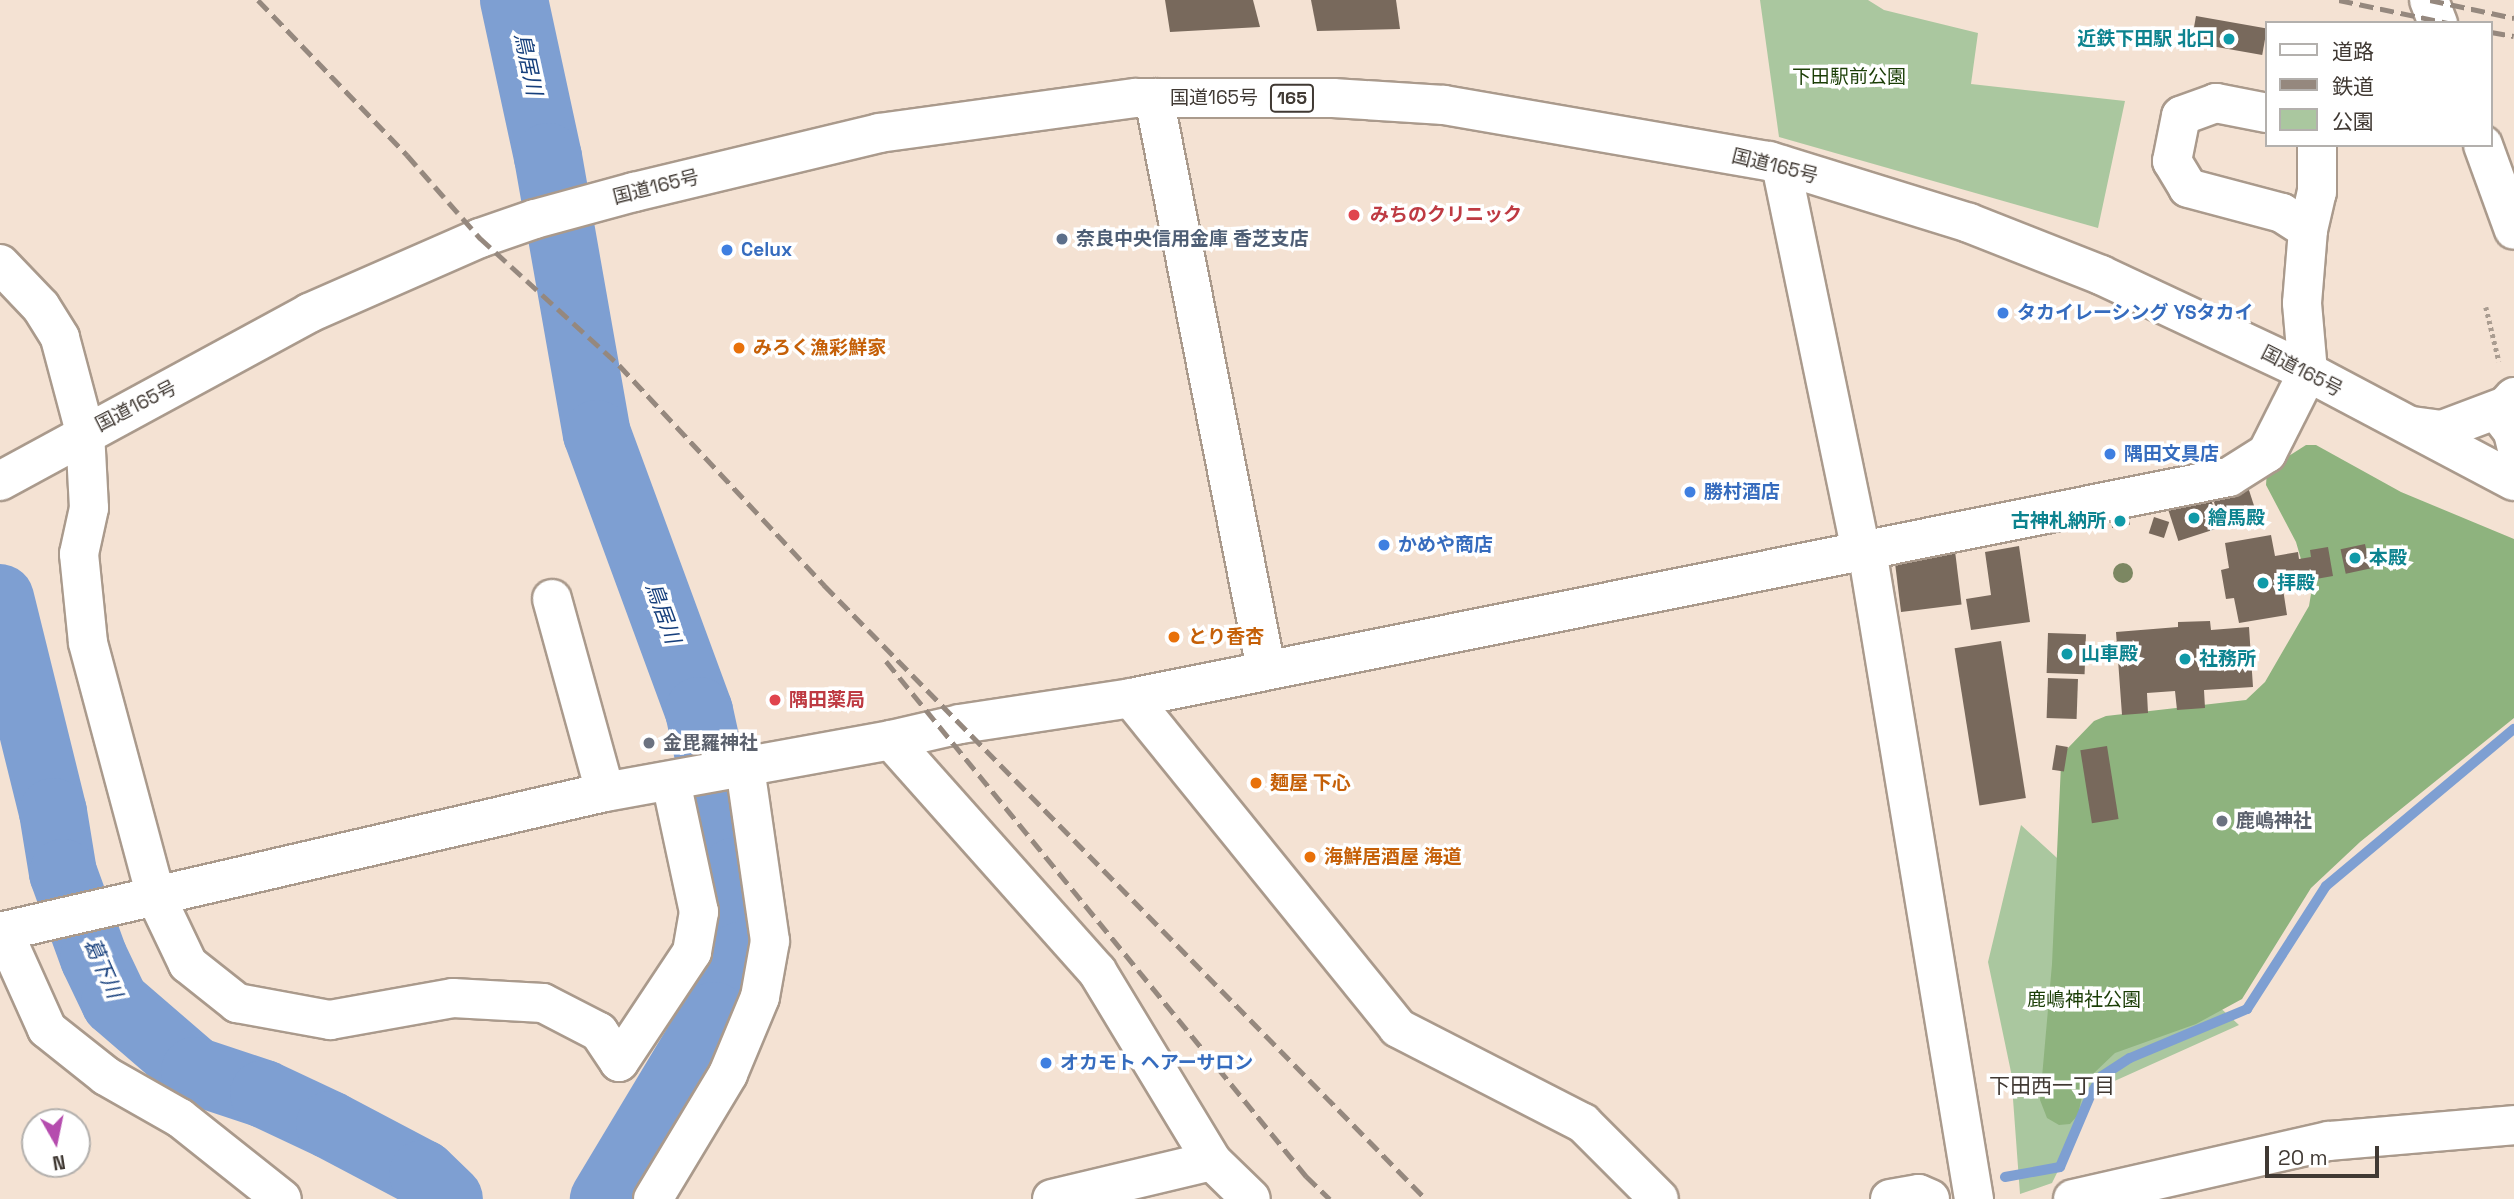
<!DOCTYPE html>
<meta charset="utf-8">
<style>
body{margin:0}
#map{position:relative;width:2514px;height:1199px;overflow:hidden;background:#f4e2d3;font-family:"Space Grotesk","Noto Sans JP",sans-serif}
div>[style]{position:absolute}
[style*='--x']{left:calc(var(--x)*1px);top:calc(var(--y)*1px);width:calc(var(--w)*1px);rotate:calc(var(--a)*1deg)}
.green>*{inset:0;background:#aac79f}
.forest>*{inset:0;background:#8eb37e}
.stream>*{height:10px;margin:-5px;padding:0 5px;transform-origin:5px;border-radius:5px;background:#7e9fd2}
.river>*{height:68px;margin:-34px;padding:0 34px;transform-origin:34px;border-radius:34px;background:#7e9fd2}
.building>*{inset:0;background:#78695c;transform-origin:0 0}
.path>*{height:4.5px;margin-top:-2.25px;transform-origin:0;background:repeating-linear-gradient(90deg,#a99c90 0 3.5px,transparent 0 7px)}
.roads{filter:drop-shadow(2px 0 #aa9a8c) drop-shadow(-2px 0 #aa9a8c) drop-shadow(0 2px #aa9a8c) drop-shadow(0 -2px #aa9a8c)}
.pedestrian>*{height:32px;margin:-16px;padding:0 16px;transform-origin:16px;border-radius:16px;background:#fff}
.minor>*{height:38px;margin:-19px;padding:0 19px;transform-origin:19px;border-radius:19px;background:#fff}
.trunk>*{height:38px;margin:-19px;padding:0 19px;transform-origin:19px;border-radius:19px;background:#fff}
.rail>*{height:5px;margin-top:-2.5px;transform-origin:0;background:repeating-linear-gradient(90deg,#95887e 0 14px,transparent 0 21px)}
.trees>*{width:20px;height:20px;margin:-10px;border-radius:50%;background:#7c8762}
.dots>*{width:19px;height:19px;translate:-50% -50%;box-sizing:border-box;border:4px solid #fff;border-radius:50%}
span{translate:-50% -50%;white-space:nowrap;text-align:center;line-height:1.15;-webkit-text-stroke:7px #fff;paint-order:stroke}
.shield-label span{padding:2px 5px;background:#fff;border:2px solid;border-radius:5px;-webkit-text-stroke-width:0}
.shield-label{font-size:18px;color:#403933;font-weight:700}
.culture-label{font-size:19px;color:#0d838f;font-weight:700}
.right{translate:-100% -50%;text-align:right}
.left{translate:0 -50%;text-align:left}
.park-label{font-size:19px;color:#1a3d05}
.street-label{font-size:19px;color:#403933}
.health-label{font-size:19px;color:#be3a42;font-weight:700}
.service-label{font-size:19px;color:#4e5e75;font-weight:700}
.shop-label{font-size:19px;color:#366cbe;font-weight:700}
.food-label{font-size:19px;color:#c56008;font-weight:700}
.worship-label{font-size:19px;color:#5b616d;font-weight:700}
.water-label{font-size:21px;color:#163f7c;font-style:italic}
.neighbourhood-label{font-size:21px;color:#403933}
.legend{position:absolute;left:2265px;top:21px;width:228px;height:126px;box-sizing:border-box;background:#fff;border:2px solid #b3b0ad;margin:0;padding:9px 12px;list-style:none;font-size:21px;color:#403933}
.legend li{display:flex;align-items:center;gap:14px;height:35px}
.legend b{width:35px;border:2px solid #b3b0ad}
.north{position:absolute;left:21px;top:1108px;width:70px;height:70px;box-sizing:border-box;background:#fff;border:2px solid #b3b0ad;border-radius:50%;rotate:171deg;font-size:19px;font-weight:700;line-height:28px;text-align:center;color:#403933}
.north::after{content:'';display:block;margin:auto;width:24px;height:32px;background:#b54cae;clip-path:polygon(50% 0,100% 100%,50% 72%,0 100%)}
.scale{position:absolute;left:2265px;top:1146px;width:114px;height:32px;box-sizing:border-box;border:4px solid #403933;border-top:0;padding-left:9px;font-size:21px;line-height:24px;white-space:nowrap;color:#403933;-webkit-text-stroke:5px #fff;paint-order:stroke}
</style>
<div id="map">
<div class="green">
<div style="clip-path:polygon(1760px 0,1868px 0,1884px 10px,1978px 33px,1971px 84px,2125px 101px,2098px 228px,1779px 137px)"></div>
<div style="clip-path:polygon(2021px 825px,2239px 1025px,2099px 1088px,2052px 1183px,2020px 1194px,2011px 1072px,1988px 962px)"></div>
</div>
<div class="forest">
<div style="clip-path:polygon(2306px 445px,2316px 445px,2401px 492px,2514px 539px,2514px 718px,2360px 842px,2311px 888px,2242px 999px,2196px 1024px,2115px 1053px,2093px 1074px,2083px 1092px,2078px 1115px,2070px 1124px,2059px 1125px,2047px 1118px,2040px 1100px,2052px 964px,2061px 764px,2067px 749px,2094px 721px,2106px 716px,2246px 700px,2265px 682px,2309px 606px,2311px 594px,2296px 542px,2266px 485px,2267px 470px)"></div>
</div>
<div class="stream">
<div style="--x:2005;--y:1177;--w:56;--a:-10.3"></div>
<div style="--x:2060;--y:1167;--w:79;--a:-67"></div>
<div style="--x:2091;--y:1094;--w:21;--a:-59"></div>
<div style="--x:2102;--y:1076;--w:33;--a:-33"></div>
<div style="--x:2130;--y:1058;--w:127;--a:-22.7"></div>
<div style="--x:2247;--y:1009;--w:146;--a:-57.3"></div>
<div style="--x:2326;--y:886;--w:245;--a:-39.9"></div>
</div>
<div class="river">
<div style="--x:514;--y:0;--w:161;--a:77.8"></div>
<div style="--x:548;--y:157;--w:281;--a:80"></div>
<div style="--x:597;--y:434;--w:295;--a:69.8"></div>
<div style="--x:699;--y:711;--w:165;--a:77.7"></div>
<div style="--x:734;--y:872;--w:84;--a:85.9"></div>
<div style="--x:740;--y:956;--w:65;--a:113.4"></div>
<div style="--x:714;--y:1016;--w:214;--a:121"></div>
<div style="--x:0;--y:598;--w:220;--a:76.1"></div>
<div style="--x:53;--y:812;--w:62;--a:80.7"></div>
<div style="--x:63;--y:873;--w:90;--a:70"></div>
<div style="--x:94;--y:958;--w:49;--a:64.5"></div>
<div style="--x:115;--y:1002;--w:106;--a:40.8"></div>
<div style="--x:195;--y:1071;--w:73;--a:18.4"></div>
<div style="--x:264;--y:1094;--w:73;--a:25.2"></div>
<div style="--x:330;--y:1125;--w:105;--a:27.8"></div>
<div style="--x:423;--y:1174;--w:36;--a:44"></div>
</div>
<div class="building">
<div style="clip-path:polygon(1165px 0,1253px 0,1260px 27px,1170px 32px)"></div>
<div style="clip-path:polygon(1311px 0,1396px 0,1400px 29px,1317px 31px)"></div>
<div style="left:2196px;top:16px;width:72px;height:27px;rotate:10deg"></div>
<div style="left:2247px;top:484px;width:26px;height:37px;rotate:72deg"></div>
<div style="left:2210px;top:496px;width:33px;height:44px;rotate:72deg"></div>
<div style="left:2128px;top:514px;width:11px;height:18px;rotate:80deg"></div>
<div style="left:2154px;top:517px;width:16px;height:17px;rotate:18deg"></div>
<div style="clip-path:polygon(2271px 535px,2275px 556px,2298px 552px,2299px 559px,2311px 557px,2310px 550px,2328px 547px,2333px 576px,2316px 579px,2314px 572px,2302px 575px,2303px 586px,2283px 589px,2287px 615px,2239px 623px,2234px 598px,2226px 599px,2221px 570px,2229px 568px,2225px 543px)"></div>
<div style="left:2365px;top:544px;width:25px;height:25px;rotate:78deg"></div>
<div style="clip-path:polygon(2019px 546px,2030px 622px,1971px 630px,1966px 599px,1991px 595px,1985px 552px)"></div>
<div style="left:1955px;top:551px;width:54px;height:61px;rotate:83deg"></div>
<div style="clip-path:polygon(2210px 621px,2211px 630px,2249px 627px,2253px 687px,2204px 690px,2205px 708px,2177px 710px,2175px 691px,2147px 693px,2148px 713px,2122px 715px,2116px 632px,2178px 627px,2178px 622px)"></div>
<div style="left:2048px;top:633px;width:38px;height:40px;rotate:2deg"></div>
<div style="left:2001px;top:641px;width:159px;height:47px;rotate:81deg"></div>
<div style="left:2048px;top:678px;width:30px;height:40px;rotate:2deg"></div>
<div style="left:2056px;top:745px;width:12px;height:25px;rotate:9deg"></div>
<div style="left:2107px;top:746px;width:74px;height:27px;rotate:81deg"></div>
</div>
<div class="path">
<div style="--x:2486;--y:307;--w:56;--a:76.5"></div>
</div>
<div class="roads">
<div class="pedestrian">
<div style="--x:2501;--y:421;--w:15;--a:53"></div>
<div style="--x:2510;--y:433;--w:16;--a:76"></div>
</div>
<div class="minor">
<div style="--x:1154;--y:98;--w:582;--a:78.9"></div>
<div style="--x:2267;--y:113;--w:52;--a:-168.9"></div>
<div style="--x:2216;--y:103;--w:37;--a:160"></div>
<div style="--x:2181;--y:116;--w:46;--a:101.3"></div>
<div style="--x:2172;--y:161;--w:31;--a:59"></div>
<div style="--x:2188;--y:188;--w:97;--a:14.9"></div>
<div style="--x:2282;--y:213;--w:31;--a:33"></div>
<div style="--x:1781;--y:165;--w:394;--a:78.3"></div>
<div style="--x:0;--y:264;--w:59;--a:46.4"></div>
<div style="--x:41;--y:307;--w:36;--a:58"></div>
<div style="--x:60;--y:338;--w:97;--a:75.1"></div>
<div style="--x:85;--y:432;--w:76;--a:87"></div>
<div style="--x:89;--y:508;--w:47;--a:102.3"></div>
<div style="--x:79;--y:554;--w:89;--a:84.2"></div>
<div style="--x:88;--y:643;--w:263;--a:75"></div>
<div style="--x:156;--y:897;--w:74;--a:64.5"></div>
<div style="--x:188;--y:964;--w:63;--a:38.5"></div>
<div style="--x:237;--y:1003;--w:95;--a:10.4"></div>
<div style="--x:330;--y:1020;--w:125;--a:-10.1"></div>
<div style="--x:453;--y:998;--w:90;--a:3.2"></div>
<div style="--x:543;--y:1003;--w:63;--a:27.4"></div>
<div style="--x:599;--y:1032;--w:36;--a:56"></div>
<div style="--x:619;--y:1062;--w:132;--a:-56.4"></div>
<div style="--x:692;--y:952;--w:41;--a:-80.1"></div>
<div style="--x:699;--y:912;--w:134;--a:-102.1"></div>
<div style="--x:1867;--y:550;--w:658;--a:80.64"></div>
<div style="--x:552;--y:599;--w:200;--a:74.6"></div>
<div style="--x:1131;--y:698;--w:424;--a:51"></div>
<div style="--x:1398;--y:1028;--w:208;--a:27.2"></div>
<div style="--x:1583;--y:1123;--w:107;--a:45"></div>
<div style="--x:891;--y:740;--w:310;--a:48.3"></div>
<div style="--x:1097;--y:971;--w:222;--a:58.8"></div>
<div style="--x:1212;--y:1161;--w:54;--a:44.3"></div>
<div style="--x:3;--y:931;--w:107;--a:65.8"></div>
<div style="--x:47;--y:1029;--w:75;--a:38.5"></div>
<div style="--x:106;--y:1076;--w:85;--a:29.6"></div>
<div style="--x:180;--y:1118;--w:130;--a:38.5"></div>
<div style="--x:0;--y:932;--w:621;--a:-13.03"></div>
<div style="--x:605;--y:792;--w:291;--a:-10.3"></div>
<div style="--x:891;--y:740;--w:71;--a:-13.1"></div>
<div style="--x:960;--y:724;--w:173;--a:-8.6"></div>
<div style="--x:1131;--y:698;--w:1120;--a:-11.38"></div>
<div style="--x:2229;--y:477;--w:45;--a:-32.3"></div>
<div style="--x:2267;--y:453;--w:91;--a:-63.2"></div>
<div style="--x:2308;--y:372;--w:69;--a:-95"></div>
<div style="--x:2302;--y:303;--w:73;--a:-85.3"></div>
<div style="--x:2308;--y:230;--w:39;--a:-77"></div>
<div style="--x:2317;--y:192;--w:47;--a:-90"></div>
<div style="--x:653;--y:1199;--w:146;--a:-59"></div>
<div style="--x:728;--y:1074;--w:83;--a:-67.4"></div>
<div style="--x:760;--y:997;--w:57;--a:-79.9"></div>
<div style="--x:770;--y:941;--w:175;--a:-98.2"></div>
<div style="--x:1052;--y:1199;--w:164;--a:-13.4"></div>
<div style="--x:1890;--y:1199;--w:29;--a:-10"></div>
<div style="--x:1919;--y:1194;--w:12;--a:24"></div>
<div style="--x:2073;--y:1199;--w:262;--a:-12.8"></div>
<div style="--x:2329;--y:1141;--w:186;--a:-4.9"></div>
</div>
<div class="trunk">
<div style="--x:2429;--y:0;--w:25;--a:69"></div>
<div style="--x:2483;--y:145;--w:90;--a:70"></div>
<div style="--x:2412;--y:426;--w:30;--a:8"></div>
<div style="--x:2442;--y:430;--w:68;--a:-20.6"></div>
<div style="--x:2506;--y:406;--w:12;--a:-48"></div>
<div style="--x:0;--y:481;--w:352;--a:-28.5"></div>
<div style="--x:309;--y:313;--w:187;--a:-23.7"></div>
<div style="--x:480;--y:238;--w:58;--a:-19.1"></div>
<div style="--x:535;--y:219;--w:103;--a:-15.3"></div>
<div style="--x:634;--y:192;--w:252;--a:-13.5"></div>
<div style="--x:879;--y:133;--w:259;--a:-7.8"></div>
<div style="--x:1136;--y:98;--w:197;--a:0"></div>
<div style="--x:1333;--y:98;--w:111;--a:3.6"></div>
<div style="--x:1444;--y:105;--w:330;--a:9.8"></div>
<div style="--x:1769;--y:161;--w:209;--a:17.2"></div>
<div style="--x:1969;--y:223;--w:142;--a:21.5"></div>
<div style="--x:2101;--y:275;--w:229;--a:25.1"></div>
<div style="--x:2308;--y:372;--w:233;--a:27.9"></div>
</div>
</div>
<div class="rail">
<div style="--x:258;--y:0;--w:215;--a:46.1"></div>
<div style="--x:407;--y:155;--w:111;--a:48.7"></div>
<div style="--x:480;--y:238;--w:188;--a:42.4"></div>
<div style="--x:619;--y:365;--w:301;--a:47"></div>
<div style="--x:824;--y:585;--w:860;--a:45.57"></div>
<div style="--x:2339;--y:0;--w:111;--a:11.9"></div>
<div style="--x:2430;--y:0;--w:86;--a:12.1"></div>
<div style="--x:2491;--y:32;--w:23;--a:10"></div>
<div style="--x:886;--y:661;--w:665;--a:50.8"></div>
<div style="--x:1306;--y:1176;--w:33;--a:44"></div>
</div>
<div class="trees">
<div style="left:2123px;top:573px"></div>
</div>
<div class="dots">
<div style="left:2229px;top:39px;background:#0f9aa8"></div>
<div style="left:1354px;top:215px;background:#e0444e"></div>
<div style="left:1062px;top:239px;background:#5c6f8a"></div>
<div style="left:727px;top:250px;background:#3f7fe0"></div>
<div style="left:2003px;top:313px;background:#3f7fe0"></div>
<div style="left:739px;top:348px;background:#e8710a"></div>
<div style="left:2110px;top:454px;background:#3f7fe0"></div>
<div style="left:1690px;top:492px;background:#3f7fe0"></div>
<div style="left:2194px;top:518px;background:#0f9aa8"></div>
<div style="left:2120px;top:521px;background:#0f9aa8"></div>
<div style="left:1384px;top:545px;background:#3f7fe0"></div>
<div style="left:2355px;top:558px;background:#0f9aa8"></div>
<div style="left:2263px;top:583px;background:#0f9aa8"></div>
<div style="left:1174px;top:637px;background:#e8710a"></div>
<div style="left:2067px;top:654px;background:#0f9aa8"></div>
<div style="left:2185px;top:659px;background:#0f9aa8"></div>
<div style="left:775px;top:700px;background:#e0444e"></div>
<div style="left:649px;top:743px;background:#6b7280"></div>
<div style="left:1256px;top:783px;background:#e8710a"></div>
<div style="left:2222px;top:821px;background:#6b7280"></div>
<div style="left:1310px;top:857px;background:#e8710a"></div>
<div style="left:1046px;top:1063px;background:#3f7fe0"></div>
</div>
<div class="shield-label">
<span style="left:1292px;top:98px">165</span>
</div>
<div class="culture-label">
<span class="right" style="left:2215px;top:39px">近鉄下田駅 北口</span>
<span class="left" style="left:2208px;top:518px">繪馬殿</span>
<span class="right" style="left:2106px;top:521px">古神札納所</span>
<span class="left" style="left:2369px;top:558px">本殿</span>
<span class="left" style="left:2277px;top:583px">拝殿</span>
<span class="left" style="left:2081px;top:654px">山車殿</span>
<span class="left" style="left:2199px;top:659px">社務所</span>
</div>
<div class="park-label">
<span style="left:1849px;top:77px">下田駅前公園</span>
<span style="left:2084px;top:1000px">鹿嶋神社公園</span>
</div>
<div class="street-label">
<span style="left:1214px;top:98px">国道165号</span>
<span style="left:1775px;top:166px;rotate:14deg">国道165号</span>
<span style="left:656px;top:187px;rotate:-14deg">国道165号</span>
<span style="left:2302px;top:371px;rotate:27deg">国道165号</span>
<span style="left:136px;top:406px;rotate:-27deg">国道165号</span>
</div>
<div class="health-label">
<span class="left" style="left:1370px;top:215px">みちのクリニック</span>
<span class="left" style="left:789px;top:700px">隅田薬局</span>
</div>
<div class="service-label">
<span class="left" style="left:1076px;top:239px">奈良中央信用金庫 香芝支店</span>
</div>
<div class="shop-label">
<span class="left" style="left:741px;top:250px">Celux</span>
<span class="left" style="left:2017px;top:313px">タカイレーシング YSタカイ</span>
<span class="left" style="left:2124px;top:454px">隅田文具店</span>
<span class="left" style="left:1704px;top:492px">勝村酒店</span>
<span class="left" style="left:1398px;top:545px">かめや商店</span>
<span class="left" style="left:1060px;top:1063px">オカモト ヘアーサロン</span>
</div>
<div class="food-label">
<span class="left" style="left:753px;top:348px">みろく漁彩鮮家</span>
<span class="left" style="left:1188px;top:637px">とり香杏</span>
<span class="left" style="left:1270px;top:783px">麺屋 下心</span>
<span class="left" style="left:1324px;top:857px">海鮮居酒屋 海道</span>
</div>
<div class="worship-label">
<span class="left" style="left:663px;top:743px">金毘羅神社</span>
<span class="left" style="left:2236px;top:821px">鹿嶋神社</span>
</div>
<div class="water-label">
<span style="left:528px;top:64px;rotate:78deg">鳥居川</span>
<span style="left:663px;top:613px;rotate:70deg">鳥居川</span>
<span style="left:103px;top:968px;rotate:66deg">葛下川</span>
</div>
<div class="neighbourhood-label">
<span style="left:2052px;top:1086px">下田西一丁目</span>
</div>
<ul class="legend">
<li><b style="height:9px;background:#fff"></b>道路</li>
<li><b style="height:9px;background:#95887e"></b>鉄道</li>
<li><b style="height:19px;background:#aac79f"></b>公園</li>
</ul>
<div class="north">N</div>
<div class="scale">20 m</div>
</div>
